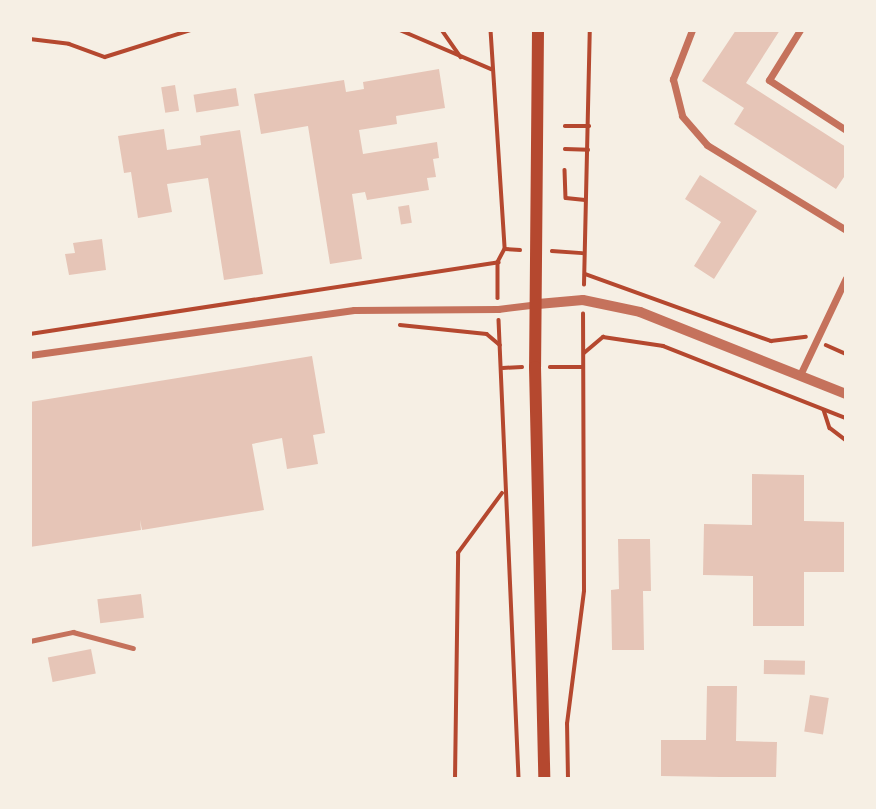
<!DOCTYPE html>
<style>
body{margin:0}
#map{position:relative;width:876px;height:809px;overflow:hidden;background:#f6efe4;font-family:"Golos Text",sans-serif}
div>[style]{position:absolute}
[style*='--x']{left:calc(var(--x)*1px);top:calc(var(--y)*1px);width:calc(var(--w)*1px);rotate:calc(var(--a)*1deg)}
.building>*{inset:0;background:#e6c5b7;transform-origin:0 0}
.path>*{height:3.5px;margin:-1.75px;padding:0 1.75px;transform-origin:1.75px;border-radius:1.75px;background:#b5482f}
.service>*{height:4.5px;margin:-2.25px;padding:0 2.25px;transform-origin:2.25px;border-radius:2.25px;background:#c5725c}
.minor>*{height:7px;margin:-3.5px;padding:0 3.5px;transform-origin:3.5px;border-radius:3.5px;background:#c5725c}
.tertiary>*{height:10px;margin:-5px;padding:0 5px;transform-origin:5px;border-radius:5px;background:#c5725c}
.secondary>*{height:12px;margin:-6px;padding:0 6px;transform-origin:6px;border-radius:6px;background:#b5482f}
span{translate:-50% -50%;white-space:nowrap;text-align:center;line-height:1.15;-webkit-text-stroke:7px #f6efe4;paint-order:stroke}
.frame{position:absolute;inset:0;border:32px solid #f6efe4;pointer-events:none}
</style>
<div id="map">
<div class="building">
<div style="clip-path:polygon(736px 30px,780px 30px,746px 83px,846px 147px,846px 174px,836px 189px,734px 124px,744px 108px,702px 81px)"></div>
<div style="clip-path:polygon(439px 69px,445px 108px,396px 116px,397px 124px,359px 130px,363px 154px,437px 142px,439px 158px,433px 159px,436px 177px,427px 178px,429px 190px,367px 200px,365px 192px,352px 194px,362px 259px,330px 264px,308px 126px,261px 134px,254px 94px,344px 80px,346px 92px,364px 89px,363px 82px)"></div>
<div style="left:175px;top:85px;width:26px;height:14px;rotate:81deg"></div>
<div style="left:236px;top:88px;width:18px;height:43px;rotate:81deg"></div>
<div style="clip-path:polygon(164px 129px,167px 150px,201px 145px,200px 136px,240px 130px,263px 274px,224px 280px,208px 178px,167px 184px,172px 212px,138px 218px,131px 172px,124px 173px,118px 136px)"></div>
<div style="clip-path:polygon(700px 175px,757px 211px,714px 279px,694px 266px,721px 222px,685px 199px)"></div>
<div style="left:409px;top:205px;width:18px;height:11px;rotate:81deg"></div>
<div style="clip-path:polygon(102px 239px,106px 270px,69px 275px,65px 254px,75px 253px,73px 243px)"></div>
<div style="clip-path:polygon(312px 356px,325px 433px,313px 435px,318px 464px,287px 469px,282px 438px,252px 444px,264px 510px,142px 530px,140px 520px,141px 530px,30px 547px,30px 402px)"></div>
<div style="clip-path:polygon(752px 474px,804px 475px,804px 521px,846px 522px,846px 572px,804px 572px,804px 626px,753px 626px,753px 576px,703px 575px,704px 524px,752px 525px)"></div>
<div style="clip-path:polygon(618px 539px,650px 539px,651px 591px,643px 591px,644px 650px,612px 650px,611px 590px,619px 589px)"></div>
<div style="left:141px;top:594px;width:24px;height:44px;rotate:83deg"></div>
<div style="left:91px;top:649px;width:25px;height:44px;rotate:79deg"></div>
<div style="left:764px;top:660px;width:41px;height:14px;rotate:1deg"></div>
<div style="clip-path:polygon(707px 686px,737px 686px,736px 741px,777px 742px,776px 778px,661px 776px,661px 740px,706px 740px)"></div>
<div style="left:810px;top:695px;width:19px;height:37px;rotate:9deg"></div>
</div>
<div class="path">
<div style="--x:400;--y:30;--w:99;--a:23.2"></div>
<div style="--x:442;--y:30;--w:33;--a:55"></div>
<div style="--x:491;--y:30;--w:219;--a:86.3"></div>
<div style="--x:505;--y:249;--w:15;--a:118"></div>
<div style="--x:498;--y:262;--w:36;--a:90"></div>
<div style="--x:30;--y:39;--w:39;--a:7"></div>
<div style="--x:69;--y:44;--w:38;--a:20"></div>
<div style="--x:105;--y:57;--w:90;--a:-17.4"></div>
<div style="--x:565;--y:126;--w:24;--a:0"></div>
<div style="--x:565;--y:149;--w:23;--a:2"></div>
<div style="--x:565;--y:170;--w:28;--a:88"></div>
<div style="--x:566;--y:198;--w:19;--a:6"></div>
<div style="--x:505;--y:249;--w:15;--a:4"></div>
<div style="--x:552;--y:251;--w:30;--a:4"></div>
<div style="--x:585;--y:274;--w:198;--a:19.8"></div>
<div style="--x:771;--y:341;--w:35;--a:-7"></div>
<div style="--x:584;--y:285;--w:255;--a:-88.7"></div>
<div style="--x:499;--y:320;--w:459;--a:87.5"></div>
<div style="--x:400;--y:325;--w:87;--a:5.9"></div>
<div style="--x:487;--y:334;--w:17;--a:40"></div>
<div style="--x:30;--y:334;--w:474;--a:-8.7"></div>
<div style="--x:826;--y:345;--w:22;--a:24"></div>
<div style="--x:584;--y:353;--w:25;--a:-40"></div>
<div style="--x:603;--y:337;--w:61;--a:8.5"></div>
<div style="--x:663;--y:346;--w:197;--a:21.5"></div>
<div style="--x:550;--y:367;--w:33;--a:0"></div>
<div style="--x:503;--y:368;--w:19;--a:-3"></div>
<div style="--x:824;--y:410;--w:19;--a:72"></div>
<div style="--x:830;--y:428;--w:20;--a:37"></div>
<div style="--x:455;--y:779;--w:226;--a:-89.2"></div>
<div style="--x:458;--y:553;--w:74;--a:-53.7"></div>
<div style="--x:568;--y:779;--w:55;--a:-91"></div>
<div style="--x:567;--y:724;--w:134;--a:-82.7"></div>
<div style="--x:584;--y:591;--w:277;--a:-90.2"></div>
</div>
<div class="service">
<div style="--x:30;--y:641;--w:44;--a:-11.8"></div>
<div style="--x:73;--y:632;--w:62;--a:14.9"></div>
</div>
<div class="minor">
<div style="--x:692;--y:30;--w:53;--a:111.2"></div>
<div style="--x:673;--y:79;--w:38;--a:76"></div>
<div style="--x:682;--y:116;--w:38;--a:49"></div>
<div style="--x:707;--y:145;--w:163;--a:31.4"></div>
<div style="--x:800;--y:30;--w:59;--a:121.8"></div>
<div style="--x:769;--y:80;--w:92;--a:33"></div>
<div style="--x:30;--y:355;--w:327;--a:-7.9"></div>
<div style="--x:354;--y:310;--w:144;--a:-0.4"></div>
<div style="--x:498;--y:309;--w:39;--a:-7"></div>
<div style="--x:800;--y:375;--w:107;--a:-64.6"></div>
</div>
<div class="tertiary">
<div style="--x:538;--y:304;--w:45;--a:-5.1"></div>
<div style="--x:583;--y:300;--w:58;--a:11.9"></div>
<div style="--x:640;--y:312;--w:222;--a:21.7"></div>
</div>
<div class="secondary">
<div style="--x:538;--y:30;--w:337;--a:90.5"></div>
<div style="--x:535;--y:367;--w:412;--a:88.7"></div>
</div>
<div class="frame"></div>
</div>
